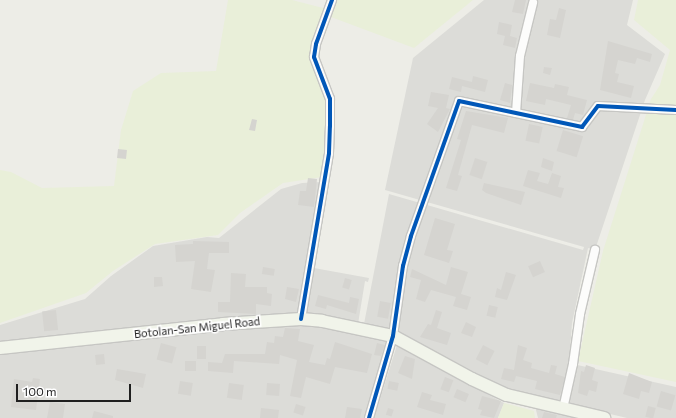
<!DOCTYPE html>
<style>
body{margin:0}
#map{position:relative;width:676px;height:418px;overflow:hidden;background:#edede7;font-family:Commissioner,sans-serif}
div>[style]{position:absolute}
[style*='--x']{left:calc(var(--x)*1px);top:calc(var(--y)*1px);width:calc(var(--w)*1px);rotate:calc(var(--a)*1deg)}
.residential>*{inset:0;background:#dcdcd8}
.farmland>*{inset:0;background:#e9efd9}
.building>*{inset:0;background:#d5d4d0;transform-origin:0 0}
.roads{filter:drop-shadow(1px 0 #c6c6c3) drop-shadow(-1px 0 #c6c6c3) drop-shadow(0 1px #c6c6c3) drop-shadow(0 -1px #c6c6c3)}
.street>*{height:8px;margin:-4px;padding:0 4px;transform-origin:4px;border-radius:4px;background:#fcfcfb}
.secondary>*{height:12px;margin:-6px;padding:0 6px;transform-origin:6px;border-radius:6px;background:#f1f4ea}
.cycleway>*{height:4px;margin:-2px;padding:0 2px;transform-origin:2px;border-radius:2px;background:#0057b8}
span{translate:-50% -50%;white-space:nowrap;text-align:center;line-height:1.15;-webkit-text-stroke:3.5px #fff;paint-order:stroke}
.street-label{font-size:11px;color:#1f1f1f}
.scale{position:absolute;left:16px;top:384px;width:115px;height:18px;box-sizing:border-box;border:2px solid #1f1f1f;border-top:0;padding-left:5px;font-size:12px;line-height:14px;white-space:nowrap;color:#1f1f1f;-webkit-text-stroke:3px #fff;paint-order:stroke}
</style>
<div id="map">
<div class="residential">
<div style="clip-path:polygon(484px 0,633px 0,627px 25px,665px 54px,645px 100px,595px 250px,588px 248px,572px 323px,569px 365px,562px 398px,559px 402px,501px 386px,402px 334px,364px 324px,389px 194px,583px 250px,584px 247px,385px 190px,413px 58px)"></div>
<div style="clip-path:polygon(321px 182px,298px 314px,150px 325px,0 345px,0 325px,85px 299px,111px 276px,153px 246px,207px 237px,219px 238px,281px 189px,302px 183px)"></div>
<div style="clip-path:polygon(314px 268px,369px 278px,368px 282px,365px 281px,358px 324px,306px 314px)"></div>
<div style="clip-path:polygon(293px 323px,390px 339px,368px 418px,0 418px,0 355px)"></div>
<div style="clip-path:polygon(397px 345px,504px 403px,498px 418px,374px 418px)"></div>
<div style="clip-path:polygon(573px 364px,676px 387px,676px 418px,627px 418px,564px 403px)"></div>
<div style="clip-path:polygon(535px 406px,583px 418px,538px 418px)"></div>
</div>
<div class="farmland">
<div style="clip-path:polygon(228px 0,292px 0,327px 9px,312px 60px,327px 101px,326px 153px,322px 177px,283px 183px,240px 213px,218px 235px,155px 244px,113px 271px,86px 293px,0 323px,0 170px,11px 172px,42px 188px,114px 186px,121px 130px,133px 91px,161px 73px,216px 71px)"></div>
<div style="clip-path:polygon(337px 0,473px 0,414px 48px,331px 17px)"></div>
<div style="clip-path:polygon(638px 0,676px 0,676px 382px,578px 361px,603px 251px,651px 99px,660px 85px,670px 50px,634px 20px)"></div>
<div style="clip-path:polygon(504px 403px,534px 411px,535px 418px,498px 418px)"></div>
</div>
<div class="building">
<div style="clip-path:polygon(515px 0,526px 0,523px 14px,512px 12px)"></div>
<div style="clip-path:polygon(559px 8px,566px 10px,560px 38px,547px 35px,550px 19px,556px 20px)"></div>
<div style="clip-path:polygon(499px 22px,512px 25px,510px 36px,517px 38px,515px 48px,503px 45px,505px 36px,497px 34px)"></div>
<div style="clip-path:polygon(608px 41px,652px 54px,650px 62px,637px 58px,635px 64px,618px 60px,615px 73px,619px 74px,617px 82px,634px 86px,631px 98px,600px 90px)"></div>
<div style="clip-path:polygon(544px 67px,552px 68px,550px 75px,543px 73px)"></div>
<div style="clip-path:polygon(473px 76px,488px 80px,485px 92px,462px 86px,461px 92px,449px 89px,452px 77px,472px 82px)"></div>
<div style="clip-path:polygon(505px 83px,512px 85px,510px 103px,500px 100px)"></div>
<div style="clip-path:polygon(530px 83px,554px 88px,555px 84px,569px 87px,567px 95px,587px 100px,583px 115px,575px 113px,573px 120px,567px 118px,571px 105px,546px 99px,545px 105px,526px 101px)"></div>
<div style="clip-path:polygon(431px 92px,449px 95px,446px 108px,450px 109px,438px 132px,427px 124px,438px 108px,428px 106px)"></div>
<div style="clip-path:polygon(466px 111px,508px 118px,504px 133px,472px 125px,458px 175px,462px 176px,457px 191px,446px 188px,461px 140px,457px 139px)"></div>
<div style="clip-path:polygon(252px 119px,257px 120px,255px 131px,249px 130px)"></div>
<div style="left:529px;top:124px;width:14px;height:17px;rotate:12deg"></div>
<div style="left:563px;top:130px;width:21px;height:22px;rotate:17deg"></div>
<div style="left:118px;top:149px;width:9px;height:9px;rotate:6deg"></div>
<div style="left:475px;top:158px;width:13px;height:18px;rotate:18deg"></div>
<div style="clip-path:polygon(543px 158px,554px 162px,552px 171px,541px 167px)"></div>
<div style="clip-path:polygon(528px 170px,540px 173px,537px 181px,548px 184px,552px 173px,561px 176px,558px 187px,564px 188px,561px 198px,523px 186px)"></div>
<div style="clip-path:polygon(308px 178px,317px 179px,314px 207px,298px 205px,300px 191px,306px 191px)"></div>
<div style="clip-path:polygon(484px 183px,525px 192px,521px 205px,486px 193px,482px 190px)"></div>
<div style="clip-path:polygon(435px 218px,455px 224px,447px 250px,453px 251px,449px 263px,424px 255px)"></div>
<div style="clip-path:polygon(193px 241px,229px 242px,229px 253px,209px 253px,207px 269px,215px 270px,211px 292px,191px 289px,195px 261px,176px 262px,175px 245px,193px 244px)"></div>
<div style="left:540px;top:261px;width:12px;height:13px;rotate:66deg"></div>
<div style="left:263px;top:267px;width:12px;height:7px;rotate:9deg"></div>
<div style="clip-path:polygon(451px 267px,468px 272px,461px 294px,471px 297px,467px 310px,453px 306px,456px 297px,431px 290px,425px 302px,416px 299px,421px 280px,410px 277px,412px 269px,446px 285px)"></div>
<div style="clip-path:polygon(506px 272px,516px 275px,507px 300px,495px 297px,497px 288px,501px 290px)"></div>
<div style="clip-path:polygon(231px 273px,246px 274px,245px 287px,267px 287px,267px 293px,272px 294px,271px 306px,256px 304px,256px 314px,218px 312px,218px 302px,230px 302px)"></div>
<div style="clip-path:polygon(154px 277px,162px 277px,163px 286px,154px 287px)"></div>
<div style="left:345px;top:278px;width:7px;height:10px;rotate:16deg"></div>
<div style="clip-path:polygon(287px 287px,299px 289px,296px 302px,285px 299px)"></div>
<div style="clip-path:polygon(318px 295px,349px 303px,350px 297px,359px 299px,356px 314px,327px 305px,326px 309px,315px 306px)"></div>
<div style="left:380px;top:301px;width:11px;height:16px;rotate:10deg"></div>
<div style="left:489px;top:305px;width:9px;height:11px;rotate:13deg"></div>
<div style="left:56px;top:310px;width:20px;height:14px;rotate:84deg"></div>
<div style="clip-path:polygon(436px 310px,442px 312px,437px 328px,451px 333px,447px 345px,420px 337px,428px 324px,431px 325px)"></div>
<div style="clip-path:polygon(466px 322px,476px 327px,472px 337px,461px 333px)"></div>
<div style="clip-path:polygon(285px 328px,300px 329px,298px 341px,314px 345px,309px 362px,325px 365px,327px 358px,330px 359px,335px 342px,372px 354px,367px 373px,335px 367px,330px 384px,306px 377px,301px 398px,290px 396px,297px 360px,280px 355px,279px 364px,234px 361px,233px 373px,208px 371px,208px 362px,222px 363px,225px 354px,265px 354px,267px 342px,274px 343px,275px 336px,283px 337px)"></div>
<div style="left:161px;top:343px;width:16px;height:17px;rotate:15deg"></div>
<div style="clip-path:polygon(377px 343px,385px 345px,381px 356px,374px 355px)"></div>
<div style="left:483px;top:345px;width:13px;height:16px;rotate:27deg"></div>
<div style="clip-path:polygon(518px 345px,527px 348px,523px 360px,532px 363px,531px 368px,549px 373px,551px 365px,557px 366px,555px 374px,565px 377px,560px 395px,535px 389px,537px 381px,516px 376px,514px 382px,501px 379px,504px 368px,514px 370px)"></div>
<div style="left:197px;top:346px;width:9px;height:13px"></div>
<div style="left:104px;top:354px;width:10px;height:9px;rotate:84deg"></div>
<div style="clip-path:polygon(405px 356px,415px 359px,412px 379px,398px 373px)"></div>
<div style="left:196px;top:361px;width:10px;height:11px;rotate:90deg"></div>
<div style="clip-path:polygon(586px 365px,595px 368px,592px 380px,598px 382px,596px 392px,589px 390px,587px 396px,578px 393px,581px 371px,584px 372px)"></div>
<div style="clip-path:polygon(117px 369px,146px 374px,143px 388px,115px 380px)"></div>
<div style="clip-path:polygon(629px 373px,652px 382px,649px 393px,641px 391px,639px 399px,623px 394px)"></div>
<div style="left:445px;top:377px;width:9px;height:13px;rotate:21deg"></div>
<div style="clip-path:polygon(33px 378px,40px 379px,36px 410px,11px 407px,14px 379px,32px 382px)"></div>
<div style="left:180px;top:381px;width:13px;height:13px;rotate:9deg"></div>
<div style="left:389px;top:381px;width:10px;height:8px;rotate:11deg"></div>
<div style="left:229px;top:383px;width:15px;height:15px;rotate:8deg"></div>
<div style="left:267px;top:383px;width:13px;height:12px;rotate:4deg"></div>
<div style="left:457px;top:389px;width:13px;height:9px;rotate:23deg"></div>
<div style="left:661px;top:391px;width:15px;height:16px;rotate:16deg"></div>
<div style="clip-path:polygon(422px 392px,432px 395px,430px 400px,446px 404px,443px 415px,417px 407px)"></div>
<div style="clip-path:polygon(482px 396px,501px 401px,494px 418px,480px 415px,482px 410px,478px 409px)"></div>
<div style="clip-path:polygon(50px 402px,65px 404px,63px 418px,47px 418px)"></div>
<div style="left:296px;top:404px;width:10px;height:9px;rotate:17deg"></div>
<div style="left:648px;top:406px;width:8px;height:11px;rotate:14deg"></div>
<div style="clip-path:polygon(347px 407px,362px 409px,360px 418px,345px 418px)"></div>
<div style="clip-path:polygon(261px 408px,279px 410px,278px 418px,260px 418px)"></div>
<div style="left:388px;top:408px;width:6px;height:7px;rotate:18deg"></div>
<div style="clip-path:polygon(94px 411px,113px 416px,113px 418px,92px 418px)"></div>
<div style="clip-path:polygon(544px 412px,557px 415px,556px 418px,542px 418px)"></div>
</div>
<div class="roads">
<div class="street">
<div style="--x:516;--y:113;--w:57;--a:-86"></div>
<div style="--x:520;--y:56;--w:55;--a:-76.2"></div>
<div style="--x:301;--y:319;--w:168;--a:-80.4"></div>
<div style="--x:329;--y:153;--w:27;--a:-88"></div>
<div style="--x:330;--y:126;--w:27;--a:-90"></div>
<div style="--x:330;--y:99;--w:45;--a:-110.9"></div>
<div style="--x:314;--y:57;--w:13;--a:-81"></div>
<div style="--x:316;--y:44;--w:47;--a:-70"></div>
<div style="--x:563;--y:409;--w:46;--a:-77.5"></div>
<div style="--x:573;--y:364;--w:50;--a:-82"></div>
<div style="--x:580;--y:314;--w:66;--a:-76.8"></div>
<div style="--x:369;--y:418;--w:85;--a:-73.7"></div>
<div style="--x:393;--y:336;--w:71;--a:-81.9"></div>
<div style="--x:403;--y:266;--w:31;--a:-75"></div>
<div style="--x:411;--y:236;--w:143;--a:-70.4"></div>
<div style="--x:459;--y:101;--w:126;--a:11.9"></div>
<div style="--x:582;--y:127;--w:26;--a:-53"></div>
<div style="--x:598;--y:106;--w:78;--a:2.9"></div>
</div>
<div class="secondary">
<div style="--x:0;--y:348;--w:224;--a:-6.1"></div>
<div style="--x:223;--y:324;--w:78;--a:-3.7"></div>
<div style="--x:301;--y:319;--w:21;--a:5"></div>
<div style="--x:322;--y:321;--w:73;--a:11.9"></div>
<div style="--x:393;--y:336;--w:90;--a:28.6"></div>
<div style="--x:472;--y:379;--w:38;--a:25"></div>
<div style="--x:507;--y:395;--w:100;--a:13.3"></div>
</div>
</div>
<div class="cycleway">
<div style="--x:301;--y:319;--w:168;--a:-80.4"></div>
<div style="--x:329;--y:153;--w:27;--a:-88"></div>
<div style="--x:330;--y:126;--w:27;--a:-90"></div>
<div style="--x:330;--y:99;--w:45;--a:-110.9"></div>
<div style="--x:314;--y:57;--w:13;--a:-81"></div>
<div style="--x:316;--y:44;--w:47;--a:-70"></div>
<div style="--x:369;--y:418;--w:85;--a:-73.7"></div>
<div style="--x:393;--y:336;--w:71;--a:-81.9"></div>
<div style="--x:403;--y:266;--w:31;--a:-75"></div>
<div style="--x:411;--y:236;--w:143;--a:-70.4"></div>
<div style="--x:459;--y:101;--w:126;--a:11.9"></div>
<div style="--x:582;--y:127;--w:26;--a:-53"></div>
<div style="--x:598;--y:106;--w:78;--a:2.9"></div>
</div>
<div class="street-label">
<span style="left:197px;top:328px;rotate:-6deg">Botolan-San Miguel Road</span>
</div>
<div class="scale">100 m</div>
</div>
